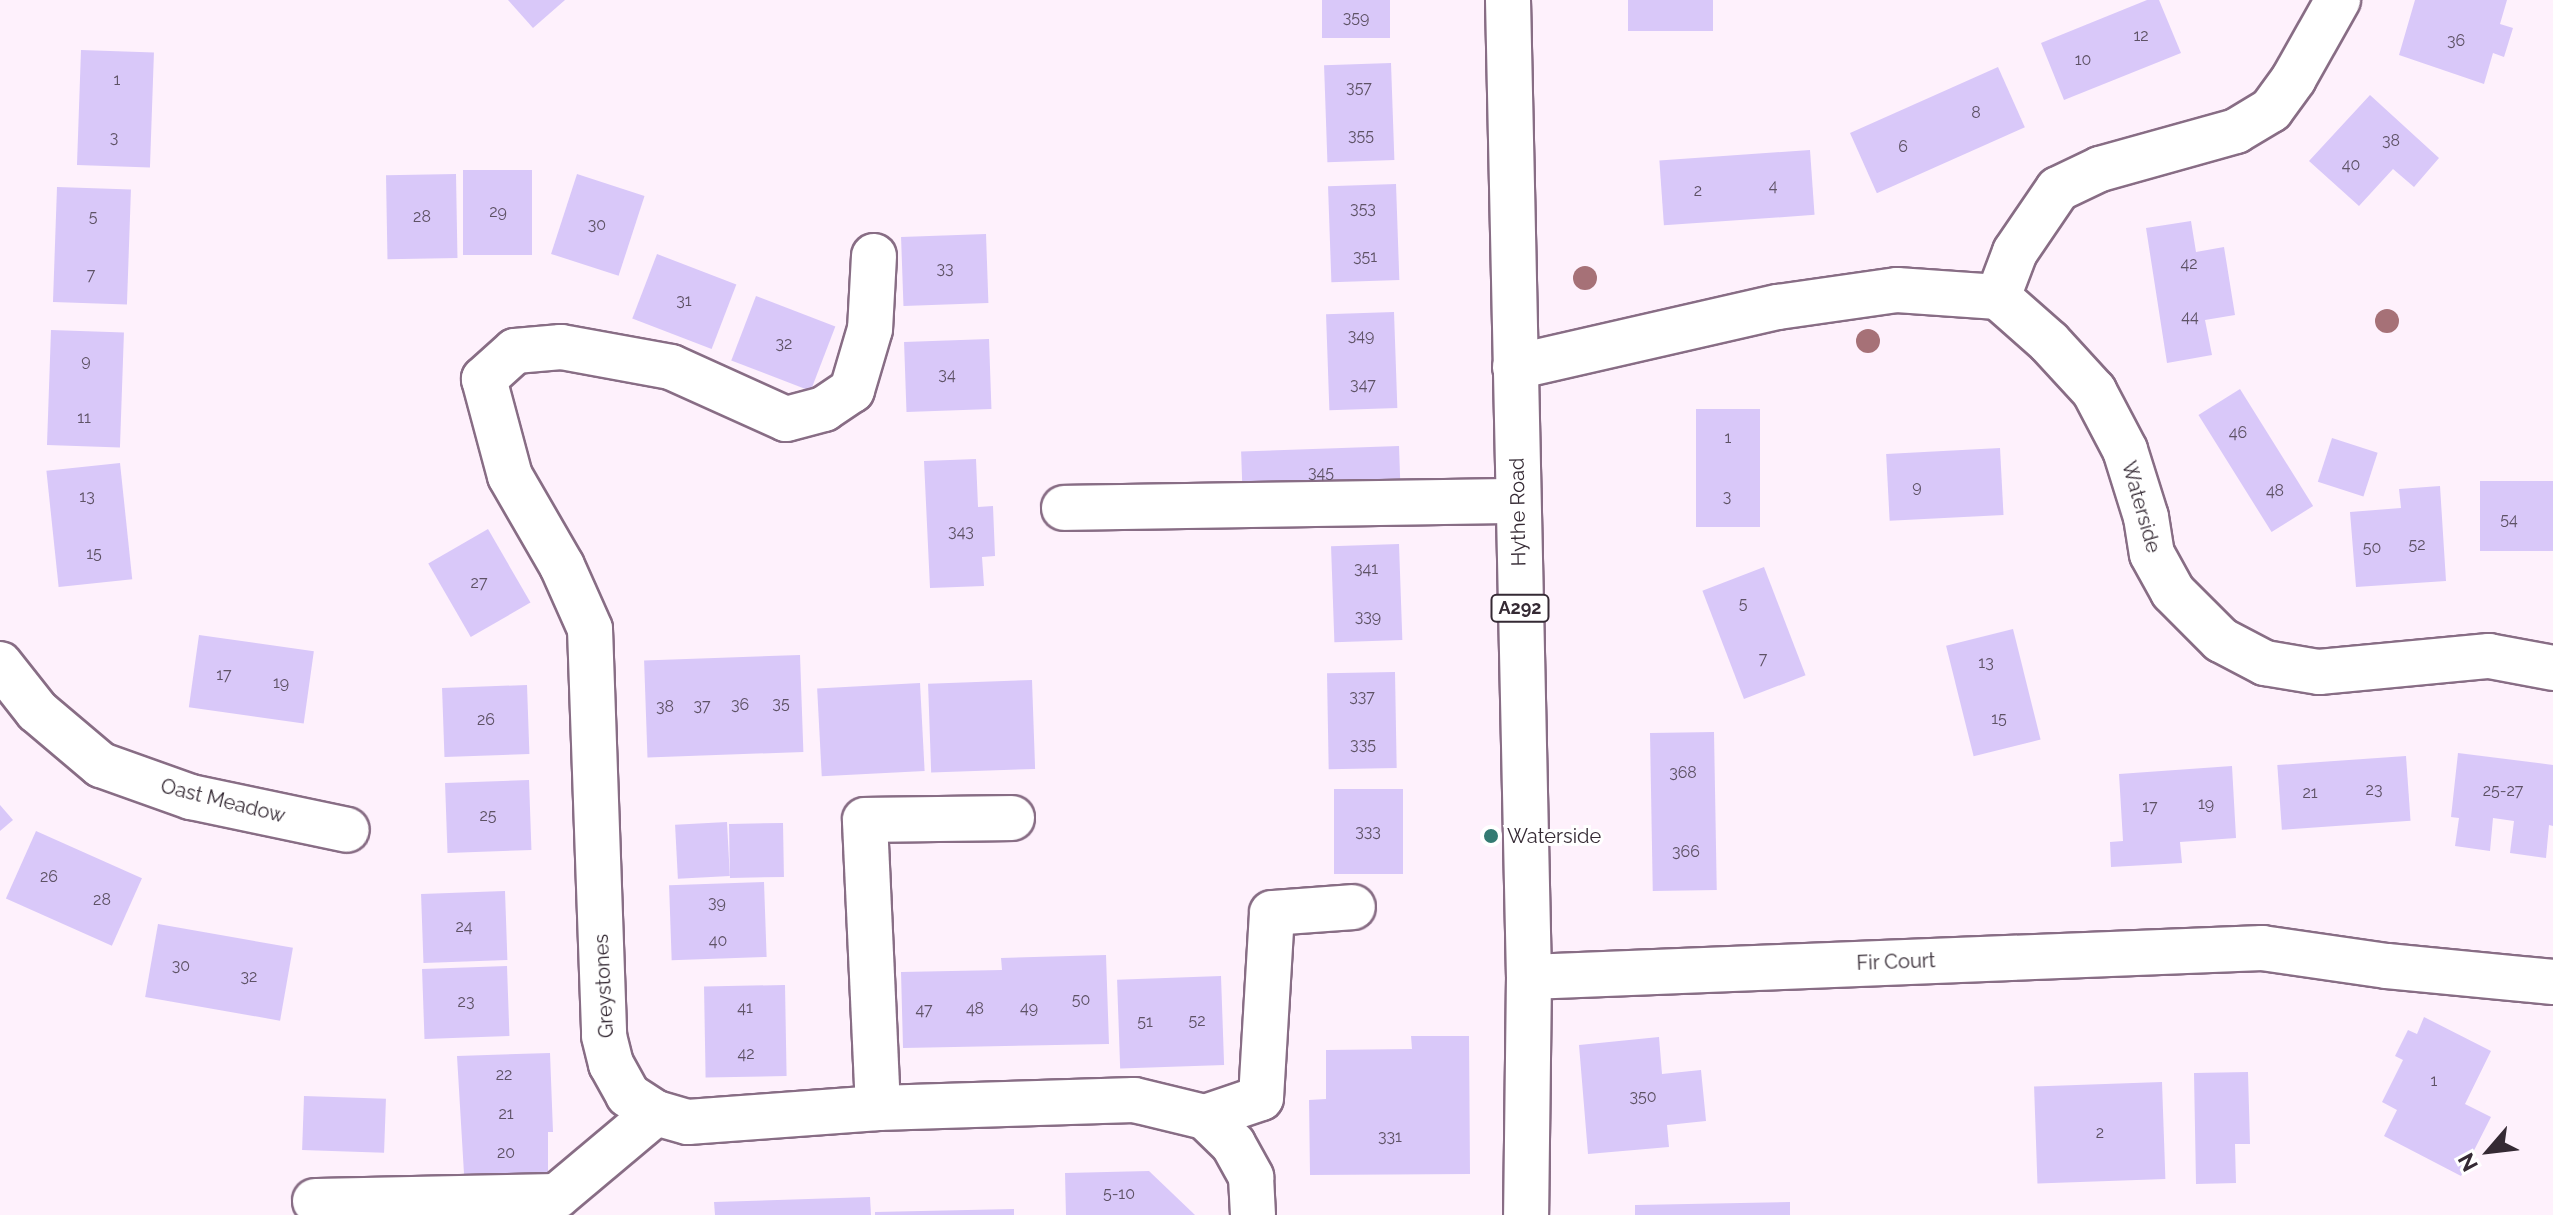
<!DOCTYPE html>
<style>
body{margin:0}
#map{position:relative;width:2553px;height:1215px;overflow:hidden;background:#fef1fc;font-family:Raleway,sans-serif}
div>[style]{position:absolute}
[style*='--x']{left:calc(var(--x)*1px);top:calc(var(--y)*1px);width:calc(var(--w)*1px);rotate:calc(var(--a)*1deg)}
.building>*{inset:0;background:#d9c8f9;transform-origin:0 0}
.roads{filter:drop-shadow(2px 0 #886d85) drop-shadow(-2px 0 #886d85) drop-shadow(0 2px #886d85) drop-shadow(0 -2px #886d85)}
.minor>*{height:44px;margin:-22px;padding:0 22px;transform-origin:22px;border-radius:22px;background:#fff}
.major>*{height:44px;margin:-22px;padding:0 22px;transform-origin:22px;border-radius:22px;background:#fff}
.trees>*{width:24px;height:24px;margin:-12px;border-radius:50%;background:#a67177}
.dots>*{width:22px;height:22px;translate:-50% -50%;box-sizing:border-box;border:4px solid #fff;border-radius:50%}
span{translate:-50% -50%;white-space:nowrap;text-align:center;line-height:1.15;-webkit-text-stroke:6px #fff;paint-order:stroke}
.number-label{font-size:16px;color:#5e5265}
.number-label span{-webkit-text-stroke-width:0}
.shield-label span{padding:2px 6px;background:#fff;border:2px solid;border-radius:6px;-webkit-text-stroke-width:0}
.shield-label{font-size:18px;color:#352a34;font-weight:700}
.street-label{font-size:20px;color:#352a34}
.poi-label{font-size:20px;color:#352a34}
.left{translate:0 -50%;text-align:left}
.north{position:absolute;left:2449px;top:1111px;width:80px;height:80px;-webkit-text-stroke:6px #fff;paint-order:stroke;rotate:242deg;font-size:22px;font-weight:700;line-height:32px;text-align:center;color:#352a34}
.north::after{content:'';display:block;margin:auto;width:28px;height:36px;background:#352a34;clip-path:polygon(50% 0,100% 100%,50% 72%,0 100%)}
</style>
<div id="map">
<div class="building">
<div style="clip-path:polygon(508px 0,565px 0,533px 28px)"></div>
<div style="left:1322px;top:0;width:68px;height:38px"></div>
<div style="left:1628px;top:0;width:85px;height:31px"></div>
<div style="clip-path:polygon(2147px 0,2159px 0,2181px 53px,2064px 100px,2041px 43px)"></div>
<div style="clip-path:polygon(2415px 0,2507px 0,2500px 24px,2513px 28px,2504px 57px,2493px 53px,2484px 84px,2399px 55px)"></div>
<div style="left:81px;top:50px;width:73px;height:115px;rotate:2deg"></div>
<div style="left:1391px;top:63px;width:97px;height:67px;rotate:88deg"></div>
<div style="left:1998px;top:67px;width:66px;height:162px;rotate:66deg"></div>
<div style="clip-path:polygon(2370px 95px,2439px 158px,2414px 187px,2393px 169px,2359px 206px,2309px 161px)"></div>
<div style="left:1810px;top:150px;width:65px;height:151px;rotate:86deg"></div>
<div style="left:463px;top:170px;width:69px;height:85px"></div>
<div style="left:456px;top:174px;width:84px;height:70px;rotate:89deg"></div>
<div style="left:577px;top:174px;width:71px;height:84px;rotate:18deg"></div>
<div style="left:1396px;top:184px;width:96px;height:68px;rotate:88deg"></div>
<div style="left:57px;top:187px;width:74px;height:115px;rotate:2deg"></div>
<div style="clip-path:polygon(2191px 221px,2196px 252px,2224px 247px,2235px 315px,2205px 320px,2212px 355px,2167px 363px,2146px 228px)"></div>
<div style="left:986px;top:234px;width:69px;height:85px;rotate:88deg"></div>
<div style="left:657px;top:254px;width:85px;height:69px;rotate:21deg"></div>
<div style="left:756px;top:296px;width:85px;height:69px;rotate:21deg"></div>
<div style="left:1394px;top:312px;width:96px;height:68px;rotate:88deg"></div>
<div style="left:51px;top:330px;width:73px;height:115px;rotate:2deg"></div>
<div style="left:989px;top:339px;width:70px;height:85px;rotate:88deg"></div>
<div style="left:2240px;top:389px;width:138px;height:49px;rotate:58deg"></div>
<div style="left:1696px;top:409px;width:64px;height:118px"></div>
<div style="left:2332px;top:438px;width:48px;height:46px;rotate:18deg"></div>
<div style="left:1399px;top:446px;width:51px;height:158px;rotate:88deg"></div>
<div style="left:2000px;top:448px;width:67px;height:114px;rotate:87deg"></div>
<div style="clip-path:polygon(976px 459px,978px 507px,993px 506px,995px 556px,982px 557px,984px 586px,930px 588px,924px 461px)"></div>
<div style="left:120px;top:463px;width:117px;height:74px;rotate:84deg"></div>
<div style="left:2553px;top:481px;width:70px;height:73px;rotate:90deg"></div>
<div style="clip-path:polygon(2440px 486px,2446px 581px,2356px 587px,2350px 512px,2401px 508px,2399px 489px)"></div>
<div style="left:488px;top:529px;width:85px;height:69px;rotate:60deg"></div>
<div style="left:1399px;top:544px;width:96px;height:68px;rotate:88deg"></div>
<div style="left:1764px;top:567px;width:116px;height:66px;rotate:69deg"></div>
<div style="left:2013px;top:629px;width:114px;height:69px;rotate:76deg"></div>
<div style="left:199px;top:635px;width:116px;height:73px;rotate:8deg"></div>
<div style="left:800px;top:655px;width:97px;height:156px;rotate:88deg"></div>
<div style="left:1395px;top:672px;width:96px;height:68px;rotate:89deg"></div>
<div style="left:1032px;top:680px;width:89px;height:104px;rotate:88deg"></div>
<div style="left:920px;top:683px;width:88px;height:103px;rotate:87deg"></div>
<div style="left:527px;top:685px;width:69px;height:85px;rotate:88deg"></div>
<div style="left:1714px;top:732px;width:158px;height:64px;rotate:89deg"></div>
<div style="clip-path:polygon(2458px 753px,2553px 765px,2553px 826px,2549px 825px,2546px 858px,2510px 853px,2514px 821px,2493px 818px,2490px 851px,2455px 846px,2459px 818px,2451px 817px)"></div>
<div style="left:2406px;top:756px;width:65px;height:129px;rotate:86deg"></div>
<div style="clip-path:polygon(2232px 766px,2236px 838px,2180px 842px,2182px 863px,2111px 867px,2110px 842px,2123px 841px,2119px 774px)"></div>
<div style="left:529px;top:780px;width:70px;height:84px;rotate:88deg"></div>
<div style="left:1334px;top:789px;width:69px;height:85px"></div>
<div style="clip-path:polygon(0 805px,13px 820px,0 831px)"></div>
<div style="left:727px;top:822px;width:54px;height:52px;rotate:87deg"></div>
<div style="left:783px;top:823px;width:54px;height:54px;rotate:89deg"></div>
<div style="left:36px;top:831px;width:116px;height:74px;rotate:24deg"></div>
<div style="left:764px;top:882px;width:75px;height:95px;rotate:88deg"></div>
<div style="left:505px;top:891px;width:69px;height:84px;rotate:88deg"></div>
<div style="left:158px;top:924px;width:137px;height:74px;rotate:10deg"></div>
<div style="clip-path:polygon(1106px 955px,1109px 1044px,903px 1048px,901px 972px,1002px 970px,1001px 958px)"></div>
<div style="left:507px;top:966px;width:70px;height:85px;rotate:88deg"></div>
<div style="left:1221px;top:976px;width:89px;height:104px;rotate:88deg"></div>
<div style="left:785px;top:985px;width:91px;height:81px;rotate:89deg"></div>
<div style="clip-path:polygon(2424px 1017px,2491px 1051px,2465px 1104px,2491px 1117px,2461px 1176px,2384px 1136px,2397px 1110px,2382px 1102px,2403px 1060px,2395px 1056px,2408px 1030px,2417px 1034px)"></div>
<div style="clip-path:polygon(1411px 1036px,1469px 1036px,1470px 1174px,1310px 1175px,1309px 1100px,1326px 1099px,1326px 1050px,1412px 1049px)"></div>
<div style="clip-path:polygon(1659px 1037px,1662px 1074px,1701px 1070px,1706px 1121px,1667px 1125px,1669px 1147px,1588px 1154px,1579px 1045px)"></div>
<div style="clip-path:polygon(550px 1053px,553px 1132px,548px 1132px,548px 1173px,464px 1174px,457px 1056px)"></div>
<div style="clip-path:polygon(2248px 1072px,2250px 1144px,2235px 1144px,2236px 1183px,2196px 1184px,2194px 1073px)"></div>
<div style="left:2162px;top:1082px;width:97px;height:128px;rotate:88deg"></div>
<div style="left:304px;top:1096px;width:82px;height:54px;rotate:2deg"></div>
<div style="clip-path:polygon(1149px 1171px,1195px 1215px,1066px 1215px,1065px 1173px)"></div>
<div style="clip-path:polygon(870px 1197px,871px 1215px,715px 1215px,714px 1202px)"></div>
<div style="clip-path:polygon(1790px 1202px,1790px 1215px,1635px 1215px,1635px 1205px)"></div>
<div style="clip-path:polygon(1014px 1209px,1014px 1215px,875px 1215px,875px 1212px)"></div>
</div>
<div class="roads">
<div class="minor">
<div style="--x:874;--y:256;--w:73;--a:93.1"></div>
<div style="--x:870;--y:329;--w:64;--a:106.4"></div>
<div style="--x:852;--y:390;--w:34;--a:146"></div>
<div style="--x:824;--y:409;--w:39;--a:165"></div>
<div style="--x:786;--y:419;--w:126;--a:-155.7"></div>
<div style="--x:671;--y:367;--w:112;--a:-169.7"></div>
<div style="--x:561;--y:347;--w:46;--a:175"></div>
<div style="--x:515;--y:351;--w:42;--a:137.9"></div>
<div style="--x:484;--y:379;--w:100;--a:75"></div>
<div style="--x:510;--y:476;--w:104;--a:60"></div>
<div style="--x:562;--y:566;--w:69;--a:66"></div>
<div style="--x:590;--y:629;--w:407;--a:88"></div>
<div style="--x:604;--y:1036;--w:29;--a:76"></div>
<div style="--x:611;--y:1064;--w:35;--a:61"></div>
<div style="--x:628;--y:1095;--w:33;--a:33"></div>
<div style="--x:656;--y:1113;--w:33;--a:16"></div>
<div style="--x:688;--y:1122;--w:191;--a:-4.2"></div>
<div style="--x:878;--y:1108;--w:256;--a:-1.8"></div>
<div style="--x:1134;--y:1100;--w:73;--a:13.5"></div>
<div style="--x:1205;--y:1117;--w:39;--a:44"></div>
<div style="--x:1233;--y:1144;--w:38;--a:61"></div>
<div style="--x:1251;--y:1177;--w:38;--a:87"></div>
<div style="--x:1998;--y:297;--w:48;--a:-69.3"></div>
<div style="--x:2015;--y:252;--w:76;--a:-55.7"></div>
<div style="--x:2058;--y:189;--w:47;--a:-25.5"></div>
<div style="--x:2100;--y:169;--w:141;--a:-15.6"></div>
<div style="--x:2236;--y:131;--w:41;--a:-31"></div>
<div style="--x:2271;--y:110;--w:39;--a:-54"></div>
<div style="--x:2294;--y:78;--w:90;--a:-60.6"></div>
<div style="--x:1515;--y:367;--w:270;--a:-12.9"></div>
<div style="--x:1778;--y:307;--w:120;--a:-8.1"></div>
<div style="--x:1897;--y:290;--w:101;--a:4"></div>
<div style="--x:1998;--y:297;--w:68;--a:41.4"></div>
<div style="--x:2049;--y:342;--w:67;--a:47.4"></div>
<div style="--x:2094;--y:391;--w:67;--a:62.3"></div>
<div style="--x:2125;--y:450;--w:70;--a:72.6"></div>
<div style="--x:2146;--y:517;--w:37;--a:81"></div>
<div style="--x:2152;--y:554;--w:43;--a:61.1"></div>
<div style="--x:2173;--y:592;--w:68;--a:45"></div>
<div style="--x:2221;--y:640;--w:50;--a:27.6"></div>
<div style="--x:2265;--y:663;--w:55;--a:9.5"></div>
<div style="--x:2319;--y:672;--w:171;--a:-5.4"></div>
<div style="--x:2489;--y:656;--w:65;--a:10.6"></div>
<div style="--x:1064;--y:508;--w:454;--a:-0.9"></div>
<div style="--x:0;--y:664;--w:60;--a:51.8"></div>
<div style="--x:37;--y:711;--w:84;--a:40.2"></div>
<div style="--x:101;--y:765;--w:96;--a:19.6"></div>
<div style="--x:191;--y:797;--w:159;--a:11.9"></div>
<div style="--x:1529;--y:977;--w:734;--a:-2.27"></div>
<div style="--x:2262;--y:948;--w:126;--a:8.2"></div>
<div style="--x:2387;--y:966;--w:167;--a:5.5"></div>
<div style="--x:878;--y:1108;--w:288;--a:-92.6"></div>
<div style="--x:865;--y:820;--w:147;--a:-0.8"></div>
<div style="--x:1205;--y:1117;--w:59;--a:-18.7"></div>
<div style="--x:1261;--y:1098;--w:185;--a:-86.6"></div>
<div style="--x:1272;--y:913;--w:81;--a:-4.2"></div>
<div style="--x:315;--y:1201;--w:242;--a:-1.2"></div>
<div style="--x:557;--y:1196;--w:129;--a:-40"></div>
</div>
<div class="major">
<div style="--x:1508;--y:0;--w:977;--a:88.77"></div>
<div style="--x:1529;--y:977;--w:238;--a:90.7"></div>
</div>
</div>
<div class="trees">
<div style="left:1585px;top:278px"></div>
<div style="left:2387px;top:321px"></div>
<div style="left:1868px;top:341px"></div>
</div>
<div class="dots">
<div style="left:1491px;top:836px;background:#337a72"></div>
</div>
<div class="number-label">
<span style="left:1356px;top:18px">359</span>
<span style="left:2141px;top:36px">12</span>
<span style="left:2456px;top:41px">36</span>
<span style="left:2083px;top:60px">10</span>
<span style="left:117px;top:80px">1</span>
<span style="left:1359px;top:88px">357</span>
<span style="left:1976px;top:113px">8</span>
<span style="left:1361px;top:136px">355</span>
<span style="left:114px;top:138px">3</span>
<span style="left:2391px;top:141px">38</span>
<span style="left:1903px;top:147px">6</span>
<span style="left:2351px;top:165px">40</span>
<span style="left:1773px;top:186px">4</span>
<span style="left:1698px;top:191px">2</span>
<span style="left:1363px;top:209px">353</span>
<span style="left:498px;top:212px">29</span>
<span style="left:93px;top:217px">5</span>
<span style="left:422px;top:217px">28</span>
<span style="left:597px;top:225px">30</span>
<span style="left:1365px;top:257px">351</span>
<span style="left:2189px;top:264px">42</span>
<span style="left:945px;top:269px">33</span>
<span style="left:91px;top:275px">7</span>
<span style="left:684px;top:301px">31</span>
<span style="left:2190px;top:317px">44</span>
<span style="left:1361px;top:336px">349</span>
<span style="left:784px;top:344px">32</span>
<span style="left:86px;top:361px">9</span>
<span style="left:947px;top:375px">34</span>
<span style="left:1363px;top:385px">347</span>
<span style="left:84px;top:418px">11</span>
<span style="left:2238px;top:433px">46</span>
<span style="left:1728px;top:438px">1</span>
<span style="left:1321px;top:473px">345</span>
<span style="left:1917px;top:487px">9</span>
<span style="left:2275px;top:491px">48</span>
<span style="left:87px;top:497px">13</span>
<span style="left:1727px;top:497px">3</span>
<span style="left:2509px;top:520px">54</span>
<span style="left:961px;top:532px">343</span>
<span style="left:2417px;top:545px">52</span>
<span style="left:2372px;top:548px">50</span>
<span style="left:94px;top:554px">15</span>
<span style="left:1366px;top:569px">341</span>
<span style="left:479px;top:583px">27</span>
<span style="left:1743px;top:604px">5</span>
<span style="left:1368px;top:617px">339</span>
<span style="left:1763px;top:659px">7</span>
<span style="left:1986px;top:663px">13</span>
<span style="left:224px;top:675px">17</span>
<span style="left:281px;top:683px">19</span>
<span style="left:1362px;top:697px">337</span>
<span style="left:781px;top:704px">35</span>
<span style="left:740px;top:705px">36</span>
<span style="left:702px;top:706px">37</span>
<span style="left:665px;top:707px">38</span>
<span style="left:1999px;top:719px">15</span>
<span style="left:486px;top:720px">26</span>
<span style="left:1363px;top:745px">335</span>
<span style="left:1683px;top:773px">368</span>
<span style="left:2374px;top:790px">23</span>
<span style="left:2503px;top:791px">25-27</span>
<span style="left:2310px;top:793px">21</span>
<span style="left:2206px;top:804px">19</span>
<span style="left:2150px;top:807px">17</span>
<span style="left:488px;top:816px">25</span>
<span style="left:1368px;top:832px">333</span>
<span style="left:1686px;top:852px">366</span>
<span style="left:49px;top:877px">26</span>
<span style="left:102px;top:900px">28</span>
<span style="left:717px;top:903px">39</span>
<span style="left:464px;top:927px">24</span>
<span style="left:718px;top:941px">40</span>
<span style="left:181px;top:966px">30</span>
<span style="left:249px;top:977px">32</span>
<span style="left:1081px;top:1000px">50</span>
<span style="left:466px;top:1002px">23</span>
<span style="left:745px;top:1008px">41</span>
<span style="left:1029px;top:1008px">49</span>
<span style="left:975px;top:1009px">48</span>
<span style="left:924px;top:1010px">47</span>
<span style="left:1197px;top:1021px">52</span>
<span style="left:1145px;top:1022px">51</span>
<span style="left:746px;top:1054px">42</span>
<span style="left:504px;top:1075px">22</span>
<span style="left:2434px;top:1081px">1</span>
<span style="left:1643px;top:1097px">350</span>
<span style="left:506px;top:1114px">21</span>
<span style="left:2100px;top:1133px">2</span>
<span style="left:1390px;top:1137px">331</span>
<span style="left:506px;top:1153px">20</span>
<span style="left:1119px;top:1194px">5-10</span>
</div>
<div class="shield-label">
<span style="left:1520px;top:608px">A292</span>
</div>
<div class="street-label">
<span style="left:2141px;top:507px;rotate:74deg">Waterside</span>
<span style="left:1518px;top:512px;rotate:-91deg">Hythe Road</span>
<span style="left:223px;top:801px;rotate:14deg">Oast Meadow</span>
<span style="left:1896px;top:962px;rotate:-2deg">Fir Court</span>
<span style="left:604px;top:986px;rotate:-93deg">Greystones</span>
</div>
<div class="poi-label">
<span class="left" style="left:1507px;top:836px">Waterside</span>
</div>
<div class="north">N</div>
</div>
